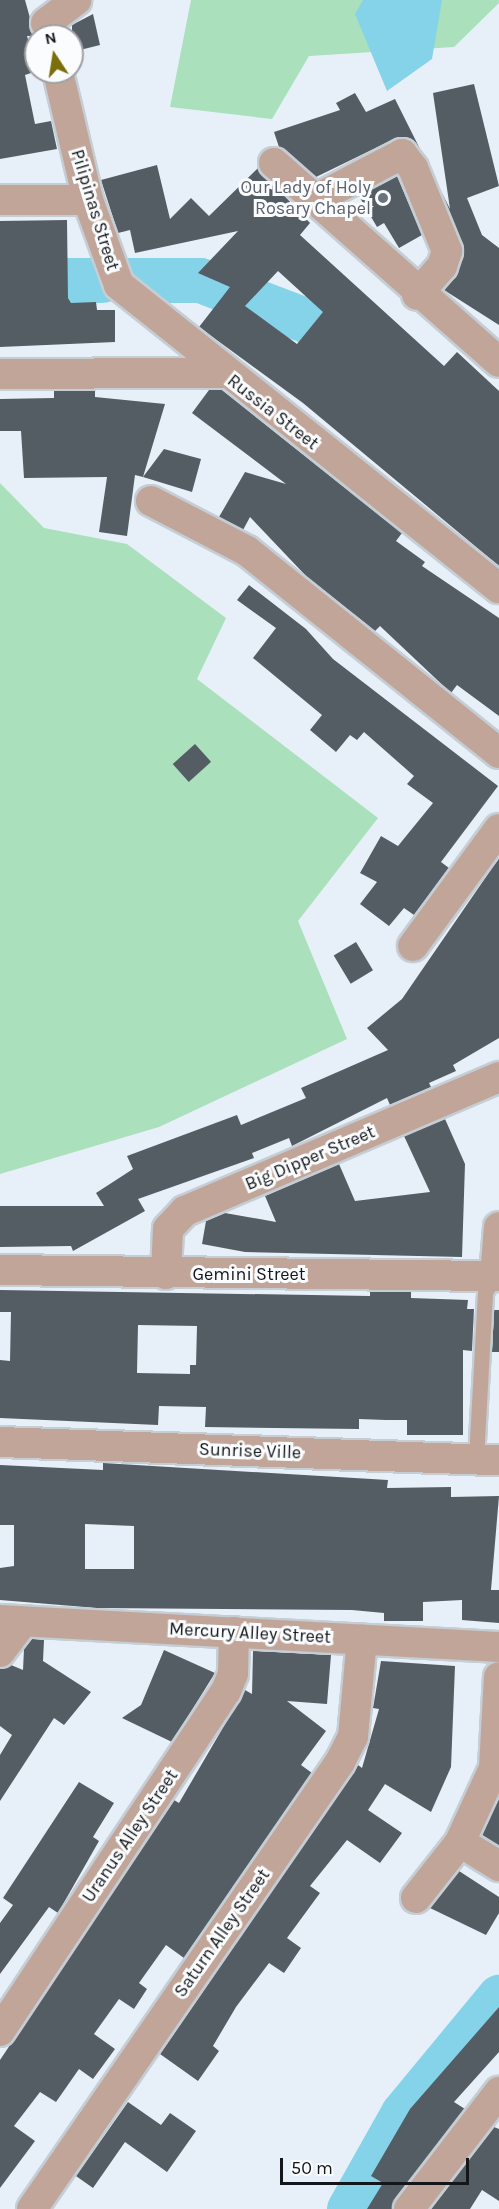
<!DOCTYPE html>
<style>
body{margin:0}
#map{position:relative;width:499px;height:2209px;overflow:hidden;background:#e7f0f9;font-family:Karla,sans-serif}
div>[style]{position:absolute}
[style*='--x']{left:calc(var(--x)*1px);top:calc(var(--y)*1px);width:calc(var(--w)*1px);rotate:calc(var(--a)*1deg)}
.green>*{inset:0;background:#aae0bb}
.water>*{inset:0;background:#84d3e9}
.river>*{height:45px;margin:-22.5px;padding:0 22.5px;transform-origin:22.5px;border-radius:22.5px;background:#84d3e9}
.building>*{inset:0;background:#555d64;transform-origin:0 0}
.roads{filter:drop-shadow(2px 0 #c5cdd5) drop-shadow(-2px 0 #c5cdd5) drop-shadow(0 2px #c5cdd5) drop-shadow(0 -2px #c5cdd5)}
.lane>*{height:15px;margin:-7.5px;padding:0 7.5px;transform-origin:7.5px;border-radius:7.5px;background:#c1a599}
.street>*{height:30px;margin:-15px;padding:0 15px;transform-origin:15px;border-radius:15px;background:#c1a599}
.dots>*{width:16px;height:16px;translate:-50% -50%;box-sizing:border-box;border:3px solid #fafcfe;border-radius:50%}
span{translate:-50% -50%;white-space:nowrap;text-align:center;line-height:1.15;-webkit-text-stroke:6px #fafcfe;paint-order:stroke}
.worship-label{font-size:18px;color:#5b616d}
.right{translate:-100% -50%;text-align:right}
.street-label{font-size:18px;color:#14171a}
.north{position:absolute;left:24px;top:24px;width:60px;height:60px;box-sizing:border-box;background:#fafcfe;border:2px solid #9ea0a3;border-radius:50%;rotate:348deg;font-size:16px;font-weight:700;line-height:24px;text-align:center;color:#14171a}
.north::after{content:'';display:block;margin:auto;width:21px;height:27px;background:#7c6e0a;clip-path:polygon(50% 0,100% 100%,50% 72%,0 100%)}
.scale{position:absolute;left:280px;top:2158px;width:189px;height:27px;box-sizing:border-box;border:3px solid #14171a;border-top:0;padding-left:8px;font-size:18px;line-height:21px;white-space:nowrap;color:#14171a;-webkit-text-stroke:4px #fafcfe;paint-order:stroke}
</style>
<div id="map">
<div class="green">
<div style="clip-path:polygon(191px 0,499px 0,499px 3px,454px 47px,309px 56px,272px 119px,170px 107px)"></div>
<div style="clip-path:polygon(0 483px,44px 528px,127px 544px,226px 618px,197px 679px,378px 818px,298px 921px,347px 1039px,159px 1127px,0 1174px)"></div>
</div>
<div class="water">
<div style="clip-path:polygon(363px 0,442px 0,432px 59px,387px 91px,355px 14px)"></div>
</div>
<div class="river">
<div style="--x:0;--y:280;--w:102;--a:0"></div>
<div style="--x:127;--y:280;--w:73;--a:0"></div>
<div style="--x:200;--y:280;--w:116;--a:20.8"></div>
<div style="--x:308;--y:321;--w:67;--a:41.3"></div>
<div style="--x:349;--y:2209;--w:110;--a:-60.6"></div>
<div style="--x:403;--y:2113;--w:151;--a:-50.4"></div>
</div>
<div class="building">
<div style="clip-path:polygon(0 0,25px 0,35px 36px,27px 36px,33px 56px,27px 57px,31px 73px,25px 75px,35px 124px,51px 121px,57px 149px,0 159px)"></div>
<div style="clip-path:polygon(93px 14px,100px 45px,72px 52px,72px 25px)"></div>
<div style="clip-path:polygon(474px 84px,499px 186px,467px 198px,482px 235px,499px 248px,499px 325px,444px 290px,458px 271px,463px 245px,441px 191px,450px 209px,433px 93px)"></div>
<div style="clip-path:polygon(355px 93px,366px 112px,395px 99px,420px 149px,409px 138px,394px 139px,316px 177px,279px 147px,274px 132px,340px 110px,336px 103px)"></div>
<div style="clip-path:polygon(evenodd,157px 165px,170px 219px,191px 198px,209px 216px,258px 168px,310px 223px,300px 235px,444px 366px,457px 352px,499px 391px,499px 566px,303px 403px,199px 327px,230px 287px,198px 273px,238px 231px,135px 253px,130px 230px,118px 233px,101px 180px,157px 165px,278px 271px,323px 312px,297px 344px,245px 306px,278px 271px)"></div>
<div style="clip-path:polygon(397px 176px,422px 235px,399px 248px,384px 223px,377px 227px,359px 196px)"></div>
<div style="clip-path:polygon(67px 220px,68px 298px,71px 303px,96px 302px,97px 310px,115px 310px,115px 342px,0 347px,0 221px)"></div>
<div style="clip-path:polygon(209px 390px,222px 390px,402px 533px,396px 541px,425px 562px,422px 566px,499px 618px,499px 716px,457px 685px,451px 693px,380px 626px,375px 631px,307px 577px,250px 517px,243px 530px,219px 517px,245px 472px,286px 484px,192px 413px)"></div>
<div style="clip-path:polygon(54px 391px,95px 391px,95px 397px,165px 404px,143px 477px,135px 475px,127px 536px,99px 532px,107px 477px,24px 478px,21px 431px,0 431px,0 399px,54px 398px)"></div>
<div style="clip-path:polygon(164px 449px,201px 459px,192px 492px,143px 477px)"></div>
<div style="clip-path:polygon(249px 585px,306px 629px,333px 659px,498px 786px,441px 862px,449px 868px,414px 915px,404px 908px,389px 926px,360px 904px,377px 882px,360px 873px,381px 836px,398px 846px,433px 803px,407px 784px,414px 776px,364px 732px,357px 740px,350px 735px,336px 752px,310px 730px,322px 715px,253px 658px,276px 628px,237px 600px)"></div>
<div style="left:195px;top:744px;width:24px;height:30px;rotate:48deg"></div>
<div style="clip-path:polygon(499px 858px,499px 1038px,453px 1065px,456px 1071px,429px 1083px,431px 1087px,390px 1105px,387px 1098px,292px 1146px,289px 1138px,252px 1153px,254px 1158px,138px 1199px,145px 1211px,73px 1251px,71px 1246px,0 1247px,0 1206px,104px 1206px,96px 1193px,133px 1169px,127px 1156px,237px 1115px,241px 1125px,306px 1098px,301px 1088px,388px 1050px,367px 1028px,402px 999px)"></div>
<div style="left:356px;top:942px;width:33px;height:26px;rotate:59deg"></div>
<div style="clip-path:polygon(445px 1119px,465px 1164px,462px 1257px,245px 1252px,202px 1244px,206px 1221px,225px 1213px,276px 1222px,265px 1196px,339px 1164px,355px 1201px,430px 1192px,404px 1136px)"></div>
<div style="clip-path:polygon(evenodd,0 1290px,370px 1296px,370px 1292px,411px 1292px,411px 1298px,468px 1300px,467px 1309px,474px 1309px,472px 1351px,463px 1350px,463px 1435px,407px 1435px,407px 1420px,386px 1420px,359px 1419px,359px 1429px,205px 1427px,206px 1407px,159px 1406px,158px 1425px,0 1418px,0 1360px,10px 1361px,11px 1312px,0 1312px,0 1290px,138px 1325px,197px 1326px,196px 1365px,190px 1365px,190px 1374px,137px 1373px,138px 1325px)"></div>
<div style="clip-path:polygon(494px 1310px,499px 1310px,499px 1352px,492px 1352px)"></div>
<div style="clip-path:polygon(evenodd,103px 1463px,388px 1480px,387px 1488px,451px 1487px,451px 1497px,499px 1496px,491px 1590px,499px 1590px,499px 1623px,462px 1620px,462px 1600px,423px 1602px,423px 1621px,384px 1621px,384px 1613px,352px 1610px,97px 1608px,0 1600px,0 1568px,14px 1566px,14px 1525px,0 1525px,0 1465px,103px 1470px,103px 1463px,85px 1524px,134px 1526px,134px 1569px,85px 1569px,85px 1524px)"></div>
<div style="clip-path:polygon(32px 1639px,44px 1640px,43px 1661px,91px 1692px,64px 1725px,54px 1718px,0 1801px,0 1755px,12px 1735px,0 1726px,0 1669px,11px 1665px,23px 1670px,24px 1649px)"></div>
<div style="clip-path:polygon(164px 1650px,215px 1673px,172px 1742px,122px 1718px,141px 1705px)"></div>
<div style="clip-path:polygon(253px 1651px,331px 1655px,327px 1704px,287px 1701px,326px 1731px,301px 1765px,312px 1773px,184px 1958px,166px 1945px,139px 1983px,147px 1989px,134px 2009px,119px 1999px,94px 2034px,115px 2049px,93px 2079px,79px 2069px,56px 2102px,40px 2092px,14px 2126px,35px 2141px,0 2188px,0 2060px,174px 1800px,179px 1803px,245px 1690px,252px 1694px)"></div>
<div style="clip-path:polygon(381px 1661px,455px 1666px,451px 1767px,431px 1812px,385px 1784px,368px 1810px,402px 1833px,380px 1863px,347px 1840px,310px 1886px,320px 1893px,287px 1938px,301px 1948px,284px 1973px,269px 1963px,236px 2007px,213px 2046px,219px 2051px,198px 2081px,160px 2054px,358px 1765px,362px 1768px,379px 1709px,373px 1708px)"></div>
<div style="clip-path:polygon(79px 1782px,114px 1803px,93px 1837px,99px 1841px,58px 1913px,49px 1907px,0 1974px,0 1923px,13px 1905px,3px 1898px)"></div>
<div style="clip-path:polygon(499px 1798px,499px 1846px,482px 1835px)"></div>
<div style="clip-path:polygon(459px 1871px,499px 1897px,499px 1913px,486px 1935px,430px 1908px)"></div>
<div style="clip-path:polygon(499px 2007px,499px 2052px,454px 2102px,465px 2109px,392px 2209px,367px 2209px,383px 2183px,371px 2176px,410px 2109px)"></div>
<div style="clip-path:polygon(128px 2102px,161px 2125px,170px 2113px,196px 2131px,167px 2172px,125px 2142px,93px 2188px,76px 2176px)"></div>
<div style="clip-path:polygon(494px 2127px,499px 2129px,499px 2201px,482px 2190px,470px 2209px,431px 2209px)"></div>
</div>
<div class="roads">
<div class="lane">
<div style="--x:476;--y:1459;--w:167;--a:-86.9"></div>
<div style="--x:485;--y:1292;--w:19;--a:-58"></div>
</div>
<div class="street">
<div style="--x:46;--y:23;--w:38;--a:-37"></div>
<div style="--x:58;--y:72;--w:131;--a:76.8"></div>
<div style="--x:88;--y:200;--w:90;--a:70"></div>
<div style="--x:119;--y:285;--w:486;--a:38.6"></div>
<div style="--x:274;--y:163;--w:300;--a:41.5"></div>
<div style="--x:318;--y:198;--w:95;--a:-27.6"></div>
<div style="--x:402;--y:154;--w:18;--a:52"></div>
<div style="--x:413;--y:168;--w:90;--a:67.7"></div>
<div style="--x:447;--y:251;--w:16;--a:108"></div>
<div style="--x:442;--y:266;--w:38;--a:131"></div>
<div style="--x:0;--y:200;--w:88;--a:0"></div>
<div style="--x:0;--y:374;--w:223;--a:-0.3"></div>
<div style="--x:151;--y:501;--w:108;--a:27.5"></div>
<div style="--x:247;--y:551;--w:323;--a:38.7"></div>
<div style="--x:413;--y:946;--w:145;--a:-53.7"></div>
<div style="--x:0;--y:1270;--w:499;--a:0.7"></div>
<div style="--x:166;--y:1274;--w:45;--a:-87.5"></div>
<div style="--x:168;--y:1229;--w:25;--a:-47"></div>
<div style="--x:185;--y:1211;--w:341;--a:-23.1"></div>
<div style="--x:495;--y:1276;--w:49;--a:-85.3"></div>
<div style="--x:0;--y:1442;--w:499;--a:2.1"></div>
<div style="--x:0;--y:1620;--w:500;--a:3.1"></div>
<div style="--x:0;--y:1652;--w:38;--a:-53"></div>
<div style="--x:494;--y:1768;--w:91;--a:-86.9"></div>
<div style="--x:499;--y:1768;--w:5;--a:180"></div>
<div style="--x:494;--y:1768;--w:81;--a:114.7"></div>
<div style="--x:460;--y:1842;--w:46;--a:31.6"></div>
<div style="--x:416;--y:1898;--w:71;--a:-51.8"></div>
<div style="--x:0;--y:2031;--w:408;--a:-56.4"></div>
<div style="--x:226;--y:1691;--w:18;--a:-68"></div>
<div style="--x:233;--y:1674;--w:42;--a:-88.6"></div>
<div style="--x:32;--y:2209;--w:543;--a:-55.43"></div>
<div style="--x:340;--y:1762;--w:28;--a:-63"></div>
<div style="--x:353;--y:1737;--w:98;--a:-84.8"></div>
<div style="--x:409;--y:2209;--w:148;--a:-52.4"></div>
</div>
</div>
<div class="dots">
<div style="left:383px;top:198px;background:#6b7280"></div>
</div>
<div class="worship-label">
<span class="right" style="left:371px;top:198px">Our Lady of Holy<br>Rosary Chapel</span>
</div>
<div class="street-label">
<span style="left:95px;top:210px;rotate:73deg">Pilipinas Street</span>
<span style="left:273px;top:412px;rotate:38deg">Russia Street</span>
<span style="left:310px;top:1158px;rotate:-23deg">Big Dipper Street</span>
<span style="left:249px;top:1274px">Gemini Street</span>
<span style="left:250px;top:1451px;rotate:2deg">Sunrise Ville</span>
<span style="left:250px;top:1633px;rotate:3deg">Mercury Alley Street</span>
<span style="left:130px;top:1836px;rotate:-56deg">Uranus Alley Street</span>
<span style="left:222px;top:1933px;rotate:-55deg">Saturn Alley Street</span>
</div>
<div class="north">N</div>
<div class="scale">50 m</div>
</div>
